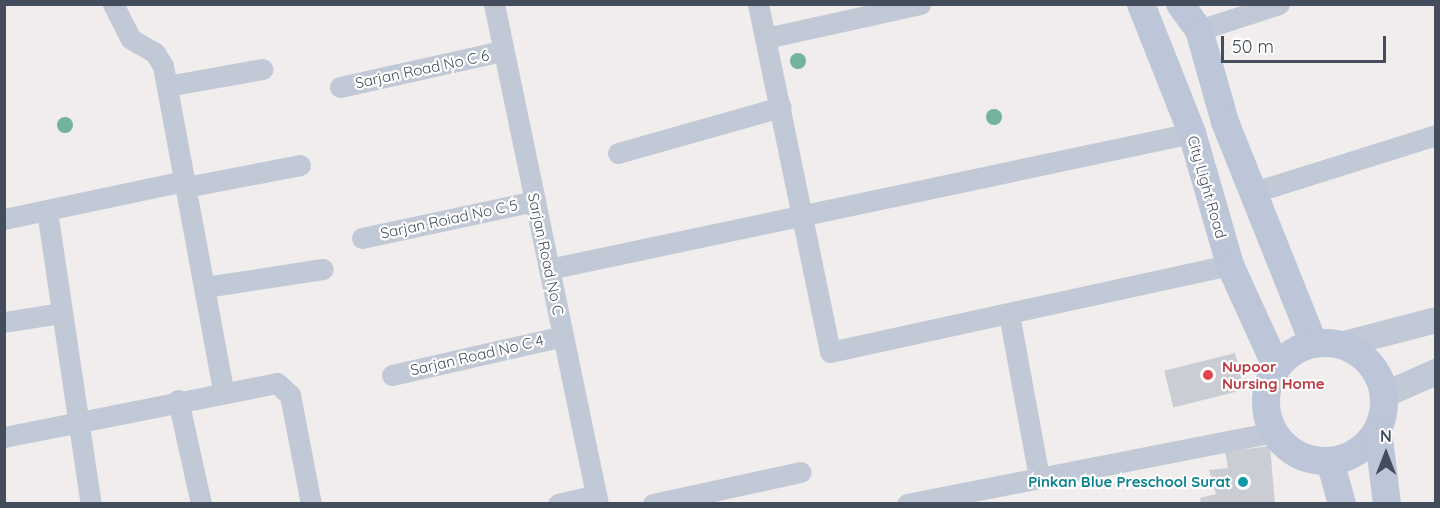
<!DOCTYPE html>
<style>
body{margin:0}
#map{position:relative;width:1440px;height:508px;overflow:hidden;background:#f0edec;font-family:Quicksand,sans-serif}
div>[style]{position:absolute}
[style*='--x']{left:calc(var(--x)*1px);top:calc(var(--y)*1px);width:calc(var(--w)*1px);rotate:calc(var(--a)*1deg)}
.building>*{inset:0;background:#cbcdd5;transform-origin:0 0}
.minor>*{height:21px;margin:-10.5px;padding:0 10.5px;transform-origin:10.5px;border-radius:10.5px;background:#c1c9d6}
.tertiary>*{height:26px;margin:-13px;padding:0 13px;transform-origin:13px;border-radius:13px;background:#c1c9d6}
.secondary>*{height:28px;margin:-14px;padding:0 14px;transform-origin:14px;border-radius:14px;background:#bdc6d8}
.secondary>.ring{margin:-14px;padding:0;box-sizing:content-box;background:none;border:28px solid #bdc6d8;border-radius:50%}
.trees>*{width:16px;height:16px;margin:-8px;border-radius:50%;background:#73b39b}
.dots>*{width:16px;height:16px;translate:-50% -50%;box-sizing:border-box;border:3px solid #fff;border-radius:50%}
span{translate:-50% -50%;white-space:nowrap;text-align:center;line-height:1.15;-webkit-text-stroke:4.5px #fff;paint-order:stroke}
.street-label{font-size:15px;color:#434d5c}
.health-label{font-size:15px;color:#be3a42;font-weight:700}
.left{translate:0 -50%;text-align:left}
.culture-label{font-size:15px;color:#0d838f;font-weight:700}
.right{translate:-100% -50%;text-align:right}
.frame{position:absolute;inset:0;border:6px solid #434d5c;pointer-events:none}
.north{position:absolute;left:1356px;top:424px;width:60px;height:60px;-webkit-text-stroke:4px #fff;paint-order:stroke;rotate:0deg;font-size:16px;font-weight:700;line-height:24px;text-align:center;color:#434d5c}
.north::after{content:'';display:block;margin:auto;width:21px;height:27px;background:#434d5c;clip-path:polygon(50% 0,100% 100%,50% 72%,0 100%)}
.scale{position:absolute;left:1221px;top:36px;width:165px;height:27px;box-sizing:border-box;border:3px solid #434d5c;border-top:0;padding-left:8px;font-size:18px;line-height:21px;white-space:nowrap;color:#434d5c;-webkit-text-stroke:4px #fff;paint-order:stroke}
</style>
<div id="map">
<div class="building">
<div style="left:1235px;top:353px;width:38px;height:73px;rotate:76deg"></div>
<div style="clip-path:polygon(1270px 446px,1275px 504px,1201px 504px,1200px 498px,1216px 494px,1209px 470px,1228px 468px,1225px 452px)"></div>
</div>
<div class="minor">
<div style="--x:113;--y:4;--w:39;--a:63"></div>
<div style="--x:131;--y:39;--w:28;--a:30"></div>
<div style="--x:155;--y:53;--w:15;--a:58"></div>
<div style="--x:163;--y:66;--w:330;--a:79.5"></div>
<div style="--x:494;--y:4;--w:511;--a:78.25"></div>
<div style="--x:758;--y:4;--w:355;--a:78.3"></div>
<div style="--x:830;--y:352;--w:409;--a:-12.3"></div>
<div style="--x:1199;--y:30;--w:84;--a:-18"></div>
<div style="--x:766;--y:38;--w:158;--a:-12.4"></div>
<div style="--x:167;--y:86;--w:97;--a:-10.1"></div>
<div style="--x:340;--y:87;--w:167;--a:-12.5"></div>
<div style="--x:618;--y:153;--w:169;--a:-15.8"></div>
<div style="--x:186;--y:187;--w:116;--a:-10.9"></div>
<div style="--x:1251;--y:193;--w:194;--a:-17.4"></div>
<div style="--x:47;--y:211;--w:296;--a:81.5"></div>
<div style="--x:4;--y:219;--w:184;--a:-11.9"></div>
<div style="--x:362;--y:238;--w:177;--a:-12.1"></div>
<div style="--x:549;--y:269;--w:657;--a:-11.94"></div>
<div style="--x:205;--y:287;--w:119;--a:-8.7"></div>
<div style="--x:1009;--y:314;--w:166;--a:79.6"></div>
<div style="--x:4;--y:322;--w:58;--a:-9"></div>
<div style="--x:392;--y:375;--w:175;--a:-12.8"></div>
<div style="--x:178;--y:400;--w:107;--a:77.5"></div>
<div style="--x:4;--y:437;--w:278;--a:-11.2"></div>
<div style="--x:277;--y:383;--w:18;--a:43"></div>
<div style="--x:290;--y:395;--w:111;--a:79.1"></div>
<div style="--x:558;--y:504;--w:39;--a:-13"></div>
<div style="--x:653;--y:504;--w:151;--a:-12.2"></div>
<div style="--x:907;--y:504;--w:374;--a:-11.1"></div>
</div>
<div class="tertiary">
<div style="--x:1340;--y:345;--w:99;--a:-14.6"></div>
<div style="--x:1384;--y:395;--w:57;--a:-23.9"></div>
</div>
<div class="secondary">
<div style="--x:1141;--y:4;--w:139;--a:68.4"></div>
<div style="--x:1192;--y:133;--w:137;--a:73.9"></div>
<div style="--x:1230;--y:265;--w:113;--a:65.5"></div>
<div style="--x:1180;--y:4;--w:32;--a:54"></div>
<div style="--x:1199;--y:30;--w:96;--a:74.2"></div>
<div style="--x:1225;--y:122;--w:239;--a:68.2"></div>
<div class="ring" style="left:1266px;top:343px;width:90px;height:90px"></div>
<div style="--x:1378;--y:430;--w:75;--a:83.1"></div>
<div style="--x:1330;--y:461;--w:45;--a:74.4"></div>
</div>
<div class="trees">
<div style="left:798px;top:61px"></div>
<div style="left:994px;top:117px"></div>
<div style="left:65px;top:125px"></div>
</div>
<div class="dots">
<div style="left:1208px;top:375px;background:#e0444e"></div>
<div style="left:1243px;top:482px;background:#0f9aa8"></div>
</div>
<div class="street-label">
<span style="left:422px;top:69px;rotate:-12deg">Sarjan Road No C 6</span>
<span style="left:1207px;top:187px;rotate:74deg">City Light Road</span>
<span style="left:449px;top:219px;rotate:-12deg">Sarjan Roiad No C 5</span>
<span style="left:546px;top:254px;rotate:78deg">Sarjan Road No C</span>
<span style="left:477px;top:355px;rotate:-13deg">Sarjan Road No C 4</span>
</div>
<div class="health-label">
<span class="left" style="left:1222px;top:375px">Nupoor<br>Nursing Home</span>
</div>
<div class="culture-label">
<span class="right" style="left:1231px;top:482px">Pinkan Blue Preschool Surat</span>
</div>
<div class="frame"></div>
<div class="north">N</div>
<div class="scale">50 m</div>
</div>
